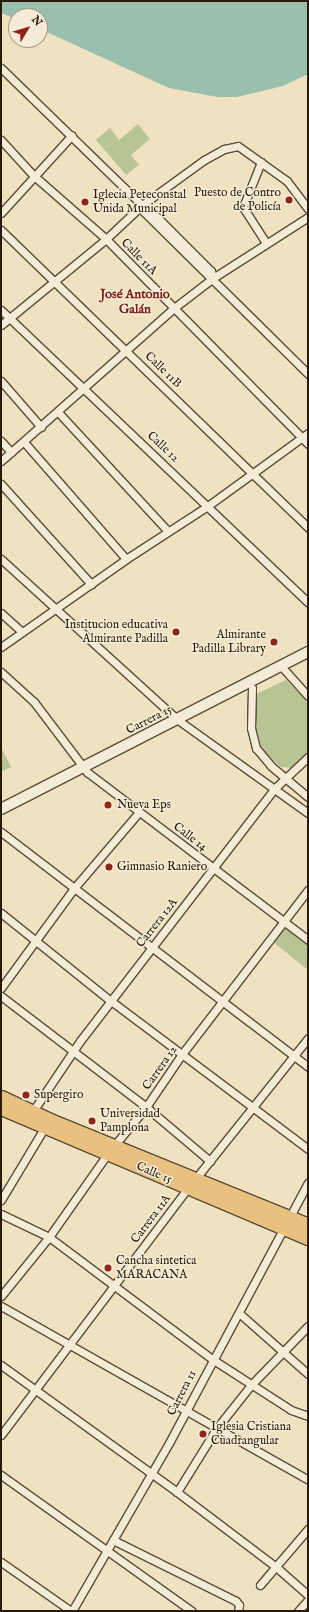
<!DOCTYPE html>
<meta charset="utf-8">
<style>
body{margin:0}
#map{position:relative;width:309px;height:1612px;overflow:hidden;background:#f0e2c1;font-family:"IM FELL English",serif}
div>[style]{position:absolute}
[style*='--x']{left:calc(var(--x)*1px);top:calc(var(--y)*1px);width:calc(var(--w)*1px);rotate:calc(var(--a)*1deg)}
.green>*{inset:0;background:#b7c494}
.water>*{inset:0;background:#9bbfad}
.roads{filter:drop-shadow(1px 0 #5a4c36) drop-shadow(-1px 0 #5a4c36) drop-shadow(0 1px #5a4c36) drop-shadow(0 -1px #5a4c36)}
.street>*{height:7px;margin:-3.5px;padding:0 3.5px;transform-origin:3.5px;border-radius:3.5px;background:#f5ecd7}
.secondary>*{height:10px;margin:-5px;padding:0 5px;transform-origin:5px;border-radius:5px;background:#f5ecd7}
.highway>*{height:13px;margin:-6.5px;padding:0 6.5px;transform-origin:6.5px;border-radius:6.5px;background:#e8c180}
.dots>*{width:11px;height:11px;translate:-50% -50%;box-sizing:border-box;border:2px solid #f5ecd7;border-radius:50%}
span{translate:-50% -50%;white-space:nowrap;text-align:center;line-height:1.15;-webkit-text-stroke:3px #f5ecd7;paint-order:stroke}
.poi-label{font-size:12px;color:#281a07}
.right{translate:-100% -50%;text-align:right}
.left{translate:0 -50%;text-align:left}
.street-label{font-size:12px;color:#281a07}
.neighbourhood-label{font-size:13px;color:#7a1f14;font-weight:700}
.frame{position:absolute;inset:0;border:2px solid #281a07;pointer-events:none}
.north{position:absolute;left:8px;top:8px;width:40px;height:40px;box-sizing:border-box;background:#f5ecd7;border:1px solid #a39884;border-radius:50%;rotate:52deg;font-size:11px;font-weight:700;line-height:16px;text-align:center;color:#281a07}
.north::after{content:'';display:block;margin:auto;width:14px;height:18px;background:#8f2418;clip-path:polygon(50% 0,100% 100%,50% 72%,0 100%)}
</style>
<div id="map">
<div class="green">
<div style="clip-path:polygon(138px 124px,150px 139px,131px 155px,139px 165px,126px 175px,96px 140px,110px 128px,119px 140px)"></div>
<div style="clip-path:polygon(286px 680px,308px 703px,308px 754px,292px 768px,281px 767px,266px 753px,257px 740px,255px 724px,256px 694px)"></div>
<div style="clip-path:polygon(1px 747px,11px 767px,1px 772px)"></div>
<div style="clip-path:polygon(284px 925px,308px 944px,308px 970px,272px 941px)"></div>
</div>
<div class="water">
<div style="clip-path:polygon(1px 1px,308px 1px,308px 74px,283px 86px,237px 97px,217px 97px,169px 88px,40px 29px,40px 16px,16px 16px,16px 19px,1px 13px)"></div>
</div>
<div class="roads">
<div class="street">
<div style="--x:1;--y:68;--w:197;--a:44.2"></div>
<div style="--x:142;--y:205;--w:7;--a:27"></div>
<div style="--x:148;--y:208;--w:89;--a:45"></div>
<div style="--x:211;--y:271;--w:7;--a:74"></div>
<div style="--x:1;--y:140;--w:47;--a:47.6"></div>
<div style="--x:33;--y:175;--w:97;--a:41.2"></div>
<div style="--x:106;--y:239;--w:288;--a:45.4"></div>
<div style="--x:261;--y:162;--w:48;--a:111.8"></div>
<div style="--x:243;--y:207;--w:43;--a:57.4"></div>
<div style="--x:142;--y:205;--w:7;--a:74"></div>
<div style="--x:144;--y:212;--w:231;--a:44.6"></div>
<div style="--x:1;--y:213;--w:105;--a:-47.7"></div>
<div style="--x:1;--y:230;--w:428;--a:44.1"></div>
<div style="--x:1;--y:310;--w:424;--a:43.6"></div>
<div style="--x:1;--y:325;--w:136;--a:-39.3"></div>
<div style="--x:106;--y:239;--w:50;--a:-43.4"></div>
<div style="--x:142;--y:205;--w:77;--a:-36"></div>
<div style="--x:204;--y:160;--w:23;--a:-29"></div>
<div style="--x:224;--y:149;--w:14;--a:-12"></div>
<div style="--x:238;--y:146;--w:60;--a:35.5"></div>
<div style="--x:287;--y:181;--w:35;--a:53"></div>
<div style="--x:1;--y:381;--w:61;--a:49"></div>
<div style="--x:58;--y:412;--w:162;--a:47.3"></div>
<div style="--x:1;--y:441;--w:15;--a:48"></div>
<div style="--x:24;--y:442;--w:155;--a:48.9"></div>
<div style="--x:1;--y:461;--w:231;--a:-41.5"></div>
<div style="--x:174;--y:308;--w:49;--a:-37.6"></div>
<div style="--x:213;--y:278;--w:113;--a:-32.7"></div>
<div style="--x:1;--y:484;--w:135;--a:48"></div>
<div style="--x:1;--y:559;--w:239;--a:42.3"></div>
<div style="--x:178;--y:720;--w:160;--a:35.6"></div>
<div style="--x:1;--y:613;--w:28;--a:42"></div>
<div style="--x:1;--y:647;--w:153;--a:-35.1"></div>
<div style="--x:126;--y:559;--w:99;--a:-33"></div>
<div style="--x:209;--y:505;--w:122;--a:-36"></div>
<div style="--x:281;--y:666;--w:40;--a:48"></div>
<div style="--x:1;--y:672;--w:45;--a:42.3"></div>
<div style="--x:34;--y:702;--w:88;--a:52.9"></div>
<div style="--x:87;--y:772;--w:278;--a:37.2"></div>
<div style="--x:252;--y:688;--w:40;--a:91.4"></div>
<div style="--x:251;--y:728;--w:21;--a:76"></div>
<div style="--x:256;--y:748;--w:23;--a:50"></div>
<div style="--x:271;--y:766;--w:48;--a:40"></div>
<div style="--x:1;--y:832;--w:387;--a:37.4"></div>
<div style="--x:1;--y:913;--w:141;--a:38.7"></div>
<div style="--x:111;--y:1001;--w:246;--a:36.9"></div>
<div style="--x:1;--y:988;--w:125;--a:-53.8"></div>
<div style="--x:75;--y:887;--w:99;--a:-49.5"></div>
<div style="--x:1;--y:996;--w:183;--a:37.4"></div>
<div style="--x:146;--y:1107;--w:84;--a:40.2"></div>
<div style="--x:33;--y:1111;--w:84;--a:-56.1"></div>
<div style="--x:80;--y:1041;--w:318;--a:-52.4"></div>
<div style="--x:274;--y:789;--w:47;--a:-43.3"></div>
<div style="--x:1;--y:1200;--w:87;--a:-59"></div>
<div style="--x:1;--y:1214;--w:53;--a:25.6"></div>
<div style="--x:49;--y:1237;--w:204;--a:36.8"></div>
<div style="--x:212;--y:1359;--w:94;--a:32.8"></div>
<div style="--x:291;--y:1410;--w:18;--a:19"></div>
<div style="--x:1;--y:1296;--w:76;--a:-50.9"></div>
<div style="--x:49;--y:1237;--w:103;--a:-54.9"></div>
<div style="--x:108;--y:1153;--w:60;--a:-50.4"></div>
<div style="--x:146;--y:1107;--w:64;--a:-55.8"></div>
<div style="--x:182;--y:1054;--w:207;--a:-52.5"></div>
<div style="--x:1;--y:1306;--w:353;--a:29.5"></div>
<div style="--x:239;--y:1313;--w:92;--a:41.5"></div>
<div style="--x:1;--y:1365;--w:217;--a:35.8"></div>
<div style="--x:177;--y:1492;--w:123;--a:37.1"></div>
<div style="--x:275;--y:1566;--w:44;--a:41.3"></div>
<div style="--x:1;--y:1435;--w:310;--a:-52.9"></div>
<div style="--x:188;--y:1188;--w:192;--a:-51.3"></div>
<div style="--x:1;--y:1475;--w:234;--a:35.5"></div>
<div style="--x:177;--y:1492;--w:74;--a:-58.2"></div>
<div style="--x:216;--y:1429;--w:56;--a:-51.5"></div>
<div style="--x:251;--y:1385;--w:82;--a:-46"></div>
<div style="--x:113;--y:1540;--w:137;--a:26.4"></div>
<div style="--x:236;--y:1601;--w:5;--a:53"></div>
<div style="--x:239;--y:1605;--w:6;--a:99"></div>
<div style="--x:1;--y:1562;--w:85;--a:35"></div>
<div style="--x:260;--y:1585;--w:74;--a:-49.4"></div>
<div style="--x:72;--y:1611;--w:194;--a:-60"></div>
<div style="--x:169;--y:1443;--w:295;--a:-61.9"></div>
<div style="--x:298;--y:1611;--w:15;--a:-48"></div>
</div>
<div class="secondary">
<div style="--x:1;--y:809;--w:345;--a:-27.1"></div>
</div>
<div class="highway">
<div style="--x:1;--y:1097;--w:54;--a:25.1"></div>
<div style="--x:50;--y:1120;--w:279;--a:22.1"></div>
<div style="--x:1;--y:1108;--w:333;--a:23"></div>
</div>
</div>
<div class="dots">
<div style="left:289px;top:200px;background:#8f2418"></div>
<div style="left:85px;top:202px;background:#8f2418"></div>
<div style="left:176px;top:632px;background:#8f2418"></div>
<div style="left:274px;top:642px;background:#8f2418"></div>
<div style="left:108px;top:805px;background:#8f2418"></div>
<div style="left:109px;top:867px;background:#8f2418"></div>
<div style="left:26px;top:1095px;background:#8f2418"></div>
<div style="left:92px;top:1121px;background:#8f2418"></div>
<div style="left:108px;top:1268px;background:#8f2418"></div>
<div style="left:203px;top:1434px;background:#8f2418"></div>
</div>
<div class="poi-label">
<span class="right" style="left:281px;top:200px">Puesto de Contro<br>de Policía</span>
<span class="left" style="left:93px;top:202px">Iglecia Peteconstal<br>Unida Municipal</span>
<span class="right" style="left:168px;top:632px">Institucion educativa<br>Almirante Padilla</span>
<span class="right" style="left:266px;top:642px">Almirante<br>Padilla Library</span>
<span class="left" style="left:117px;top:805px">Nueva Eps</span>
<span class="left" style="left:117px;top:867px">Gimnasio Raniero</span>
<span class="left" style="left:34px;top:1095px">Supergiro</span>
<span class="left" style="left:100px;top:1121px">Universidad<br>Pamplona</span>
<span class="left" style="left:116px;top:1268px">Cancha sintetica<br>MARACANA</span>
<span class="left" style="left:211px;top:1434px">Iglesia Cristiana<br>Cuadrangular</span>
</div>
<div class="street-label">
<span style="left:139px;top:257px;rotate:45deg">Calle 11A</span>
<span style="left:163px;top:370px;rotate:44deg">Calle 11B</span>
<span style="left:163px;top:447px;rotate:43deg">Calle 12</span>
<span style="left:149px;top:720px;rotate:-27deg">Carrera 15</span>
<span style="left:190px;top:837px;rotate:37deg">Calle 14</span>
<span style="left:157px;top:923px;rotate:-52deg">Carrera 12A</span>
<span style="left:160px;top:1068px;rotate:-55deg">Carrera 12</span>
<span style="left:154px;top:1173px;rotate:23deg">Calle 15</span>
<span style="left:151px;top:1219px;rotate:-53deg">Carrera 11A</span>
<span style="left:182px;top:1393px;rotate:-63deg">Carrera 11</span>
</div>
<div class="neighbourhood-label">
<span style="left:135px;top:303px">José Antonio<br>Galán</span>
</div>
<div class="frame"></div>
<div class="north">N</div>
</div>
